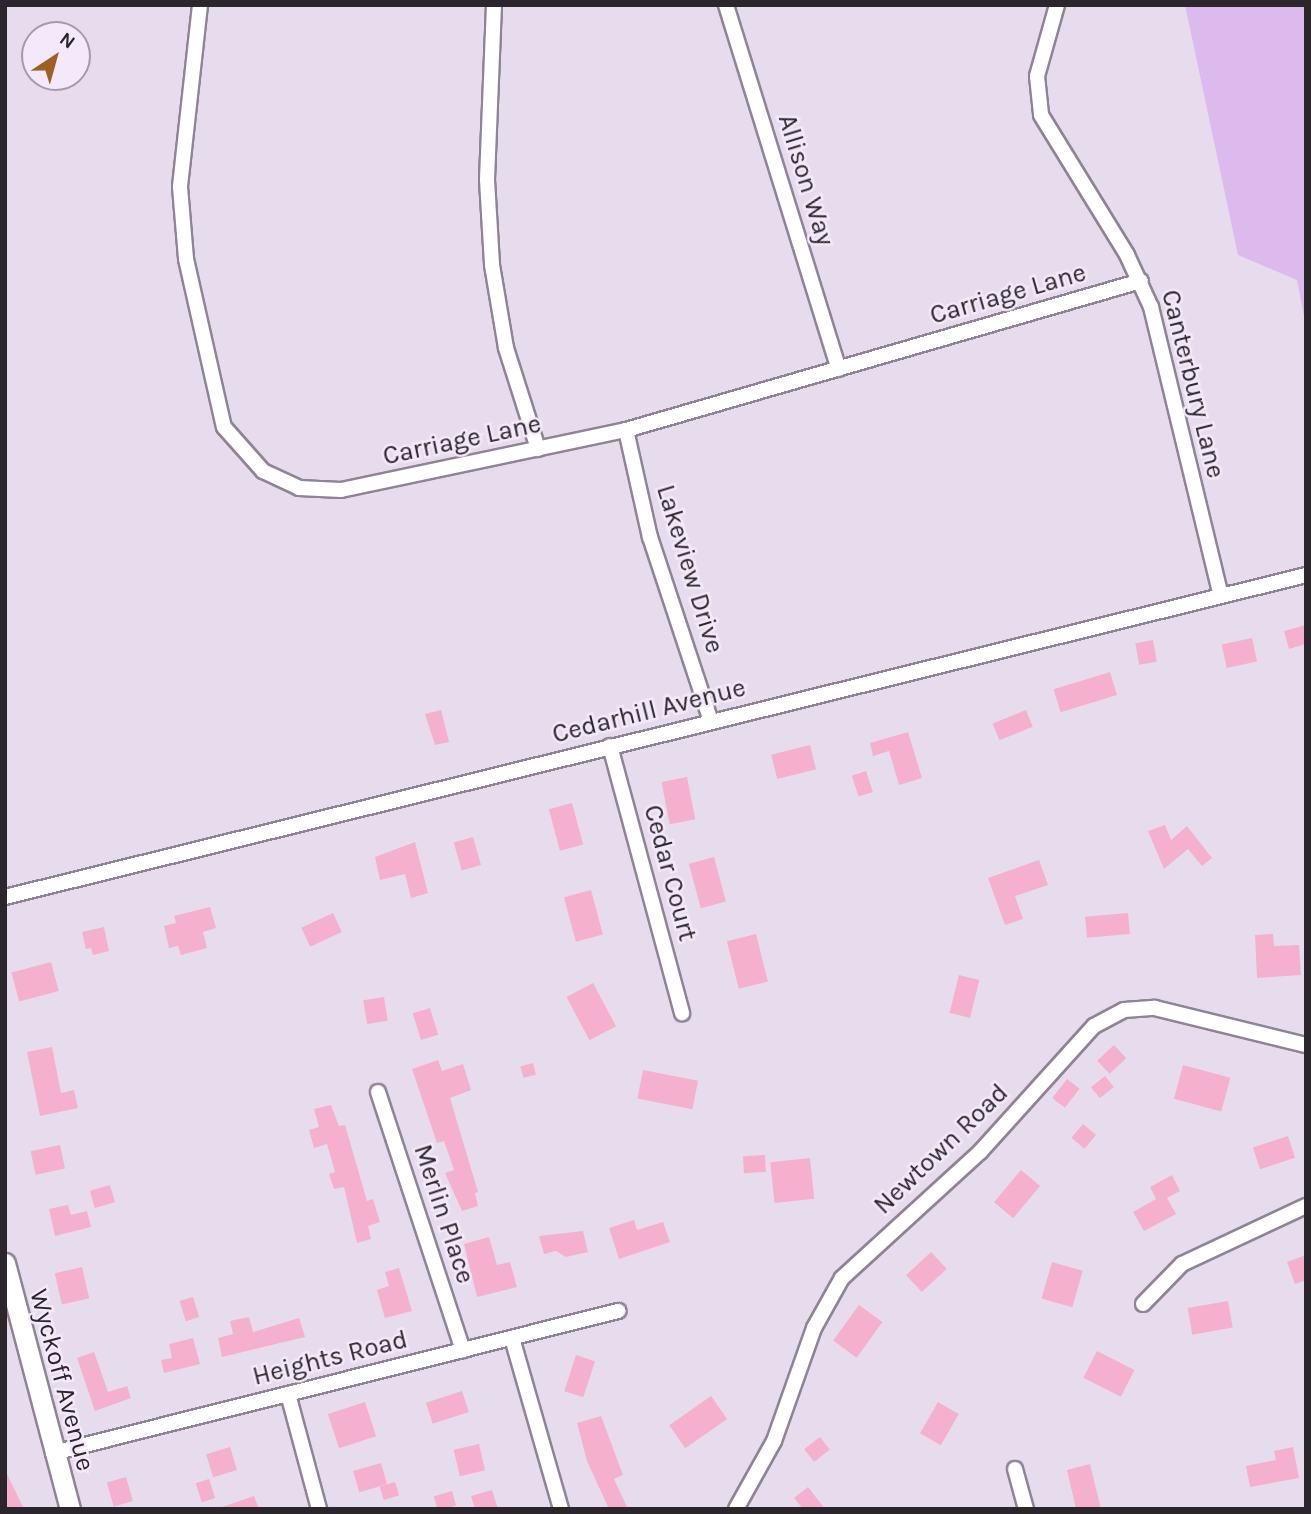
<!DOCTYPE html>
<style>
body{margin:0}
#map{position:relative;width:1311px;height:1514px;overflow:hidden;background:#e7dced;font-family:Karla,sans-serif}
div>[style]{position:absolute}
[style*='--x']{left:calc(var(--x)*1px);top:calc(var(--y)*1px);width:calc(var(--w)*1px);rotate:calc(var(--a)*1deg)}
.green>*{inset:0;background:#dcbaee}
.building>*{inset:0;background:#f5b0cd;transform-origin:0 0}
.roads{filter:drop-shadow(2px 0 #8e8494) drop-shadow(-2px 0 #8e8494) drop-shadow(0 2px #8e8494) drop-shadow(0 -2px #8e8494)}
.minor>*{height:14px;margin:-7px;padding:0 7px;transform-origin:7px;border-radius:7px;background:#fff}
.major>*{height:19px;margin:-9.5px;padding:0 9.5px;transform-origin:9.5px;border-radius:9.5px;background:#fff}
span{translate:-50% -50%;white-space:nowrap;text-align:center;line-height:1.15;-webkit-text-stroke:5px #f4e9fa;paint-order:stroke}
.street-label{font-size:26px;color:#2a262c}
.frame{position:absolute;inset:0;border:7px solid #2a262c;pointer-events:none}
.north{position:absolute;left:21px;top:21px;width:70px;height:70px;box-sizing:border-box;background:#f4e9fa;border:2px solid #a39ba8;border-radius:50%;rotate:36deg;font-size:19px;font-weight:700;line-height:28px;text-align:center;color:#2a262c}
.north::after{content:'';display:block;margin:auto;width:24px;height:32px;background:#9f6028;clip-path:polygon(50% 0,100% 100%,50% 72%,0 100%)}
</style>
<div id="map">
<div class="green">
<div style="clip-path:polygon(1185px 5px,1306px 5px,1306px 327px,1297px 280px,1238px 255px)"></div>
</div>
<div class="building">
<div style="clip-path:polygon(1306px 625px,1306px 644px,1289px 649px,1284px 631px)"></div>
<div style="left:1252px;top:638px;width:24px;height:31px;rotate:78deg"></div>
<div style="left:1153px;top:640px;width:22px;height:18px;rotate:80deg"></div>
<div style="left:1110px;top:672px;width:24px;height:59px;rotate:73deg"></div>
<div style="clip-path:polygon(441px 710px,449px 742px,435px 745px,425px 714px)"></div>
<div style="left:1026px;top:710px;width:18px;height:36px;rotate:68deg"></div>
<div style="clip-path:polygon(908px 732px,922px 778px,899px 785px,889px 751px,873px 756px,870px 743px)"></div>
<div style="left:810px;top:745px;width:25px;height:40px;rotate:76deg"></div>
<div style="left:866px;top:771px;width:22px;height:15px;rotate:72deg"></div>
<div style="left:687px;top:777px;width:43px;height:26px;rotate:79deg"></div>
<div style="left:572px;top:803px;width:43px;height:24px;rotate:75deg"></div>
<div style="clip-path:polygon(1165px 825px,1171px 840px,1187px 826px,1212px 858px,1202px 866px,1188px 849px,1164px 869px,1148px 831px)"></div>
<div style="left:473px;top:837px;width:29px;height:20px;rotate:74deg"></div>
<div style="clip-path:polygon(415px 842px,428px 893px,411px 898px,405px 874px,380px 880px,375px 857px)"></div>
<div style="left:714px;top:857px;width:46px;height:26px;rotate:75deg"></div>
<div style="clip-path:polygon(1039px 860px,1048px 885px,1015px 896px,1023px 919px,1005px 925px,988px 878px)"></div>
<div style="left:591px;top:890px;width:46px;height:28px;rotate:75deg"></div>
<div style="clip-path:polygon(210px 907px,216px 928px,203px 932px,207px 948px,181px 955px,178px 946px,169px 948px,164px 926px,176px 923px,174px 916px)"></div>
<div style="left:333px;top:913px;width:21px;height:35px;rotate:65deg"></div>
<div style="left:1128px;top:913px;width:21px;height:43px;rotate:85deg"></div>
<div style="clip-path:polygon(104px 927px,109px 951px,93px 955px,91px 948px,86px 949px,82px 932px)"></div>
<div style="left:756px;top:934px;width:49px;height:30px;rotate:76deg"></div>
<div style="clip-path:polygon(1273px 934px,1274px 946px,1299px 945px,1301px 975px,1257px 978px,1255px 935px)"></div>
<div style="left:51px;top:962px;width:30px;height:41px;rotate:75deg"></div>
<div style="left:959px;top:975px;width:21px;height:39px;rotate:14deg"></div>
<div style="left:593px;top:983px;width:49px;height:30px;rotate:62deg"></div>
<div style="left:384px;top:997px;width:24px;height:21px;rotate:81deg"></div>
<div style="left:430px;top:1008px;width:28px;height:18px;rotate:73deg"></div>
<div style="left:1114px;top:1045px;width:18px;height:23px;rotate:47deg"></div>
<div style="clip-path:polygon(52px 1047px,61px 1093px,74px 1090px,78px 1108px,40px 1116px,27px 1052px)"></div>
<div style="clip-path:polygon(438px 1060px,442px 1071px,463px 1064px,471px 1090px,450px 1098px,478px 1192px,475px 1193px,478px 1206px,462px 1211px,445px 1173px,454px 1170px,444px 1141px,437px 1143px,412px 1069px)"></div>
<div style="left:533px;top:1063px;width:12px;height:13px;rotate:76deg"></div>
<div style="left:1183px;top:1065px;width:49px;height:35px;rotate:15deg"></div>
<div style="left:643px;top:1070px;width:56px;height:29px;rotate:11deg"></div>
<div style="left:1105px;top:1076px;width:14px;height:18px;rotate:51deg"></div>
<div style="left:1067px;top:1079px;width:16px;height:24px;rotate:38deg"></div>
<div style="clip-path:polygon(331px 1105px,339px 1126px,345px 1125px,367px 1201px,373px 1199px,380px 1222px,368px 1226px,371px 1239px,357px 1243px,344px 1187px,334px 1189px,329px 1174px,335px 1172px,327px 1144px,314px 1148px,309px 1130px,319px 1127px,314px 1109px)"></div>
<div style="left:1083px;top:1124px;width:17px;height:18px;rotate:40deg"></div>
<div style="left:1288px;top:1136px;width:23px;height:37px;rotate:72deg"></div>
<div style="left:60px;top:1145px;width:24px;height:30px;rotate:78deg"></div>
<div style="left:765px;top:1155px;width:17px;height:22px;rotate:87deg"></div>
<div style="left:810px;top:1158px;width:41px;height:40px;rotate:84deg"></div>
<div style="left:1021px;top:1170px;width:25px;height:42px;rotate:40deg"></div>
<div style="clip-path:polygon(1172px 1175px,1180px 1191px,1167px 1198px,1176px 1214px,1144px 1231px,1133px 1212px,1156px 1199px,1150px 1187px)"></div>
<div style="left:110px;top:1185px;width:18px;height:21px;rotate:74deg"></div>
<div style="clip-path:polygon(68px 1205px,71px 1215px,87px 1211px,91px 1227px,55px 1236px,49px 1209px)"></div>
<div style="clip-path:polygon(634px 1220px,637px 1230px,663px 1222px,670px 1242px,619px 1259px,609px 1228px)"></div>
<div style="clip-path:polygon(583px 1231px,588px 1252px,566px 1257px,556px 1251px,544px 1254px,539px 1236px)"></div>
<div style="clip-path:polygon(489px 1237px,497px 1265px,510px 1262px,517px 1287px,477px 1297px,464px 1244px)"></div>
<div style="left:931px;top:1252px;width:23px;height:34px;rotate:47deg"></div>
<div style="clip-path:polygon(1306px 1255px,1306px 1280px,1295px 1284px,1287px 1262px)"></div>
<div style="left:1052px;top:1262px;width:32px;height:38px;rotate:16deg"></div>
<div style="left:82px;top:1267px;width:32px;height:28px;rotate:77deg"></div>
<div style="clip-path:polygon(399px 1268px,412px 1311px,385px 1318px,377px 1290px,389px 1286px,385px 1272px)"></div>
<div style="left:193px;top:1297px;width:21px;height:14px;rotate:73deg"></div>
<div style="left:1228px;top:1301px;width:27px;height:41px;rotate:80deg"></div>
<div style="left:859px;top:1305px;width:29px;height:44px;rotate:36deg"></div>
<div style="clip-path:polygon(249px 1317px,253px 1332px,299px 1318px,305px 1337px,222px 1357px,218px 1338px,233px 1334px,230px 1321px)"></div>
<div style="clip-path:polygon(193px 1338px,200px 1364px,164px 1373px,161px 1360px,172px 1358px,169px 1344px)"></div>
<div style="left:1097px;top:1351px;width:42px;height:30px;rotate:27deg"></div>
<div style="clip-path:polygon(94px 1352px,108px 1392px,127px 1386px,131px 1398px,95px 1411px,77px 1358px)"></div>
<div style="left:576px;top:1355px;width:20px;height:38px;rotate:18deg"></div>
<div style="left:462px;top:1391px;width:22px;height:38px;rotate:72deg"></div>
<div style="left:711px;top:1396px;width:28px;height:51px;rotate:55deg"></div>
<div style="left:365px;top:1402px;width:36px;height:39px;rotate:72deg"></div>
<div style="left:938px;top:1402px;width:24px;height:36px;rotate:30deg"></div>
<div style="clip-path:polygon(601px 1416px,623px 1475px,614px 1479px,628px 1509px,609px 1509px,587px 1461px,577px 1423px)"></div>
<div style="left:820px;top:1437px;width:16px;height:20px;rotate:52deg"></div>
<div style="left:479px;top:1444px;width:27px;height:26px;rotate:77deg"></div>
<div style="left:230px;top:1447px;width:24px;height:25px;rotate:73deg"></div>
<div style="clip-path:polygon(1293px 1447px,1299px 1478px,1250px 1487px,1246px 1466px,1276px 1460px,1274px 1451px)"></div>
<div style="left:381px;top:1463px;width:22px;height:29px;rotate:74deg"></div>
<div style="clip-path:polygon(1090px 1464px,1101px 1509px,1076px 1509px,1067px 1470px)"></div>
<div style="clip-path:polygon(5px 1470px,24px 1509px,5px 1509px)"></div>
<div style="left:126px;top:1477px;width:25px;height:20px;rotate:74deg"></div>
<div style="left:209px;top:1479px;width:20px;height:14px;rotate:72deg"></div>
<div style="left:395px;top:1482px;width:14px;height:16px;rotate:73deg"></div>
<div style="clip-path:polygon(808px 1487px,825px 1509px,803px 1509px,794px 1498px)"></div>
<div style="clip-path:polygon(492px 1490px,498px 1509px,475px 1509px,471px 1496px)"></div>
<div style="left:452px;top:1491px;width:15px;height:19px;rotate:74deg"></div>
<div style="clip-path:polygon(254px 1496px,259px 1509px,222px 1509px,222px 1507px)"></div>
</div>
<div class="roads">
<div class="minor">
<div style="--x:200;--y:5;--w:183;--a:96.3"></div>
<div style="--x:180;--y:187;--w:72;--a:85.2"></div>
<div style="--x:186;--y:259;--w:172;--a:77.3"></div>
<div style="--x:224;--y:427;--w:59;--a:48.4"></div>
<div style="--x:263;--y:471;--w:40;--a:25"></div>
<div style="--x:299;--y:488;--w:42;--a:2.7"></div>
<div style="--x:341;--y:490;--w:291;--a:-11.9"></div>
<div style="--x:626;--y:430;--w:536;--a:-16.14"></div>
<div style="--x:494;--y:5;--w:175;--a:92.3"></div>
<div style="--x:487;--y:180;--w:85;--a:86.6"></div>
<div style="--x:492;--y:265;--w:84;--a:80.4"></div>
<div style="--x:506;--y:348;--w:106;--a:72.4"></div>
<div style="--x:726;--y:5;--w:381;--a:72.8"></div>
<div style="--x:1057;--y:5;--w:74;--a:105.7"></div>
<div style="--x:1037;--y:76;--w:39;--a:84"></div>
<div style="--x:1041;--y:115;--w:164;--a:58.4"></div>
<div style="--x:1127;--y:255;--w:57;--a:65.2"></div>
<div style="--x:1151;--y:307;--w:294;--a:76.4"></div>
<div style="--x:626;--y:430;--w:110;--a:77.4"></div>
<div style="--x:650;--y:537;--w:194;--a:71.7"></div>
<div style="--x:610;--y:746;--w:277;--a:74.9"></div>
<div style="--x:5;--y:897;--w:1340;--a:-13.9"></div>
<div style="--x:378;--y:1092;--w:272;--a:71.8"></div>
<div style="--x:1143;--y:1304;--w:56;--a:-45.7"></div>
<div style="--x:1182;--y:1264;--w:137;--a:-25.1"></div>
<div style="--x:512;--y:1338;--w:178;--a:74"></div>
<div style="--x:288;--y:1394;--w:119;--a:74.9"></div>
<div style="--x:53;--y:1453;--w:583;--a:-14.11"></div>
<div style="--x:1015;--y:1469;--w:41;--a:74.6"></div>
<div style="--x:736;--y:1509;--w:78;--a:-60.8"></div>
<div style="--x:774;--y:1441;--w:120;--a:-70.5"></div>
<div style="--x:814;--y:1328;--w:57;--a:-60.8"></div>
<div style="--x:842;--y:1278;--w:187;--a:-42.4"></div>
<div style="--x:980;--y:1152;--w:170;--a:-47.9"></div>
<div style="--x:1094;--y:1026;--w:34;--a:-28"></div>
<div style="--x:1124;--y:1010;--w:31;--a:-4"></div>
<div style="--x:1155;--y:1008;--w:155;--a:13.8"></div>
</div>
<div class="major">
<div style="--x:5;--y:1263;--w:254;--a:75.2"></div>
</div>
</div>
<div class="street-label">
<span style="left:806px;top:180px;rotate:73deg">Allison Way</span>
<span style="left:1008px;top:294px;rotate:-16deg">Carriage Lane</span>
<span style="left:1193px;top:384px;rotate:76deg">Canterbury Lane</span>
<span style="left:462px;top:440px;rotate:-12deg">Carriage Lane</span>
<span style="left:690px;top:569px;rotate:73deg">Lakeview Drive</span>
<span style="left:649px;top:711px;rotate:-14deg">Cedarhill Avenue</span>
<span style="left:670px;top:873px;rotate:75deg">Cedar Court</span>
<span style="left:941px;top:1149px;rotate:-44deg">Newtown Road</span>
<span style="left:444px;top:1214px;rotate:72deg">Merlin Place</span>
<span style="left:330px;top:1358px;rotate:-14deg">Heights Road</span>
<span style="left:62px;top:1380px;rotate:75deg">Wyckoff Avenue</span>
</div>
<div class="frame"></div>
<div class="north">N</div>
</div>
